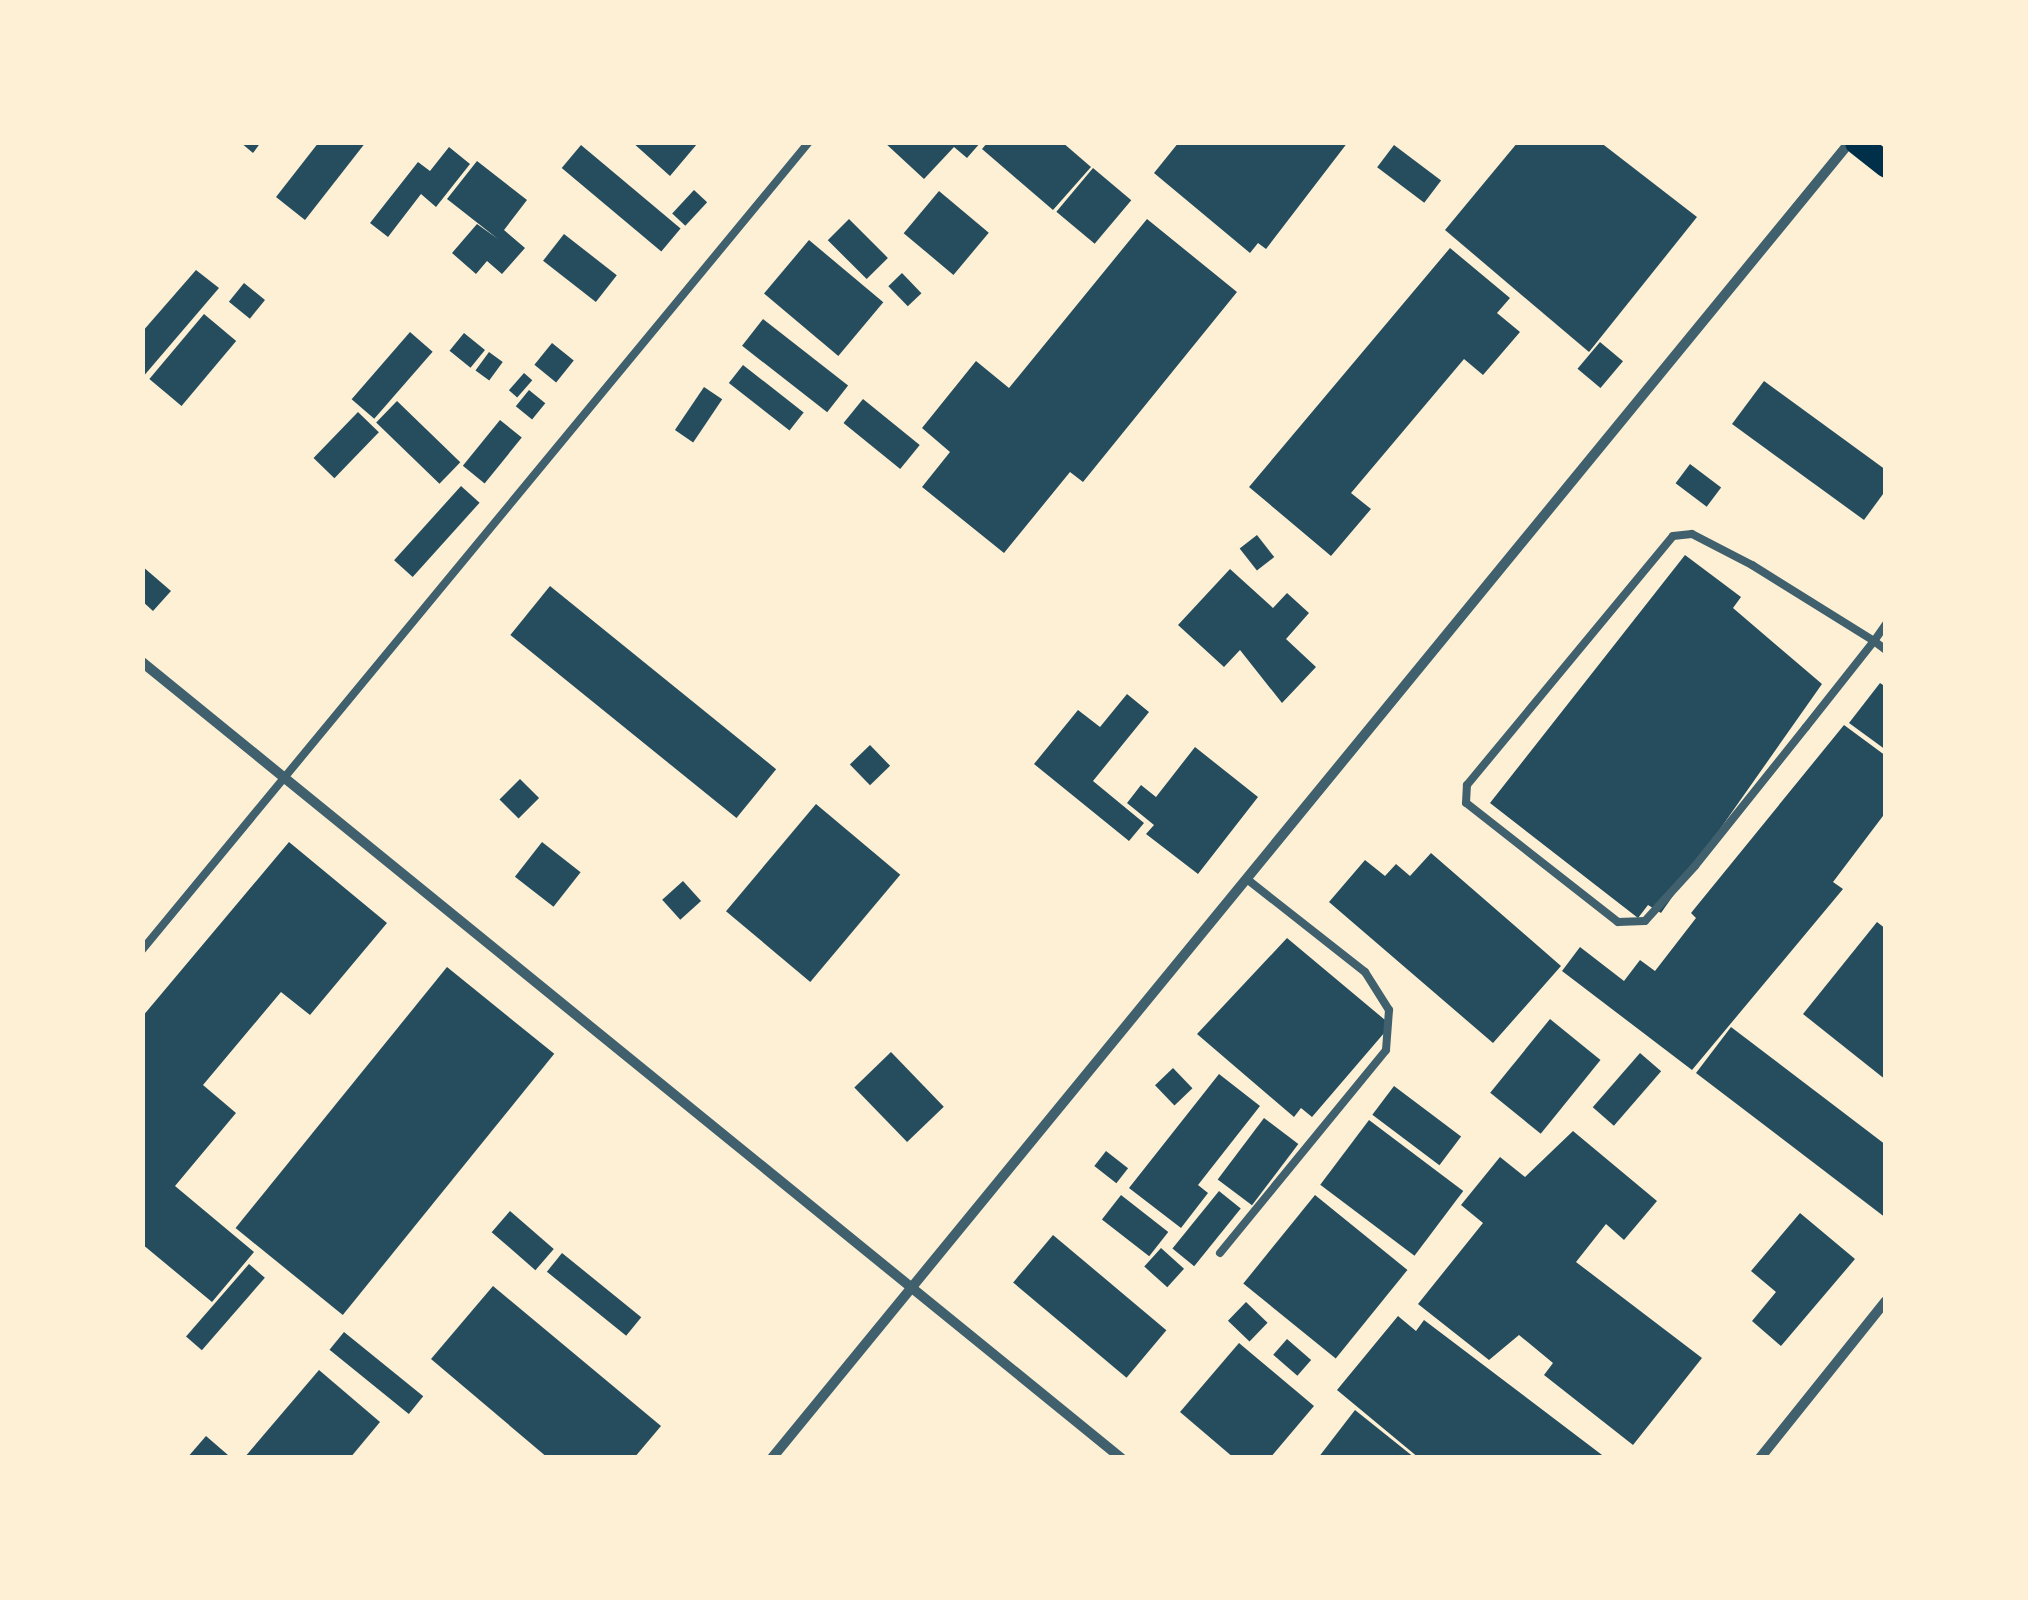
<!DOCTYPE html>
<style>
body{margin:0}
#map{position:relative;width:2028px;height:1600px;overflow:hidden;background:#fdf0d5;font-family:"Archivo Narrow",sans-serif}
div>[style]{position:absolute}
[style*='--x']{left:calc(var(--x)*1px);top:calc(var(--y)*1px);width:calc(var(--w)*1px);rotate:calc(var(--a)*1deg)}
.building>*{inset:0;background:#264d5e;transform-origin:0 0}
.service>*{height:8px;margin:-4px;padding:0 4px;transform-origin:4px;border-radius:4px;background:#3f606c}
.minor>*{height:10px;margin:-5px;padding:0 5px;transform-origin:5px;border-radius:5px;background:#3f606c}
.primary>*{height:25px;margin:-12.5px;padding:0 12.5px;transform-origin:12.5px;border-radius:12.5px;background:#003049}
span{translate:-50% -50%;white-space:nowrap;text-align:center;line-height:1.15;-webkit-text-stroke:8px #fdf0d5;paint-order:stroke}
.frame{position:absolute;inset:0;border:145px solid #fdf0d5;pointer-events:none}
</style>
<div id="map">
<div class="building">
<div style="clip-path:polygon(240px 142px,261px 142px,253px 153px)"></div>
<div style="clip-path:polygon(319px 142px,366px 142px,305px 220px,276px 197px)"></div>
<div style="clip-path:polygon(632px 142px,696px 142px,697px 144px,670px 176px)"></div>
<div style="clip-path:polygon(884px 142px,981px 142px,967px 158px,954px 147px,924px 179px)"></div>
<div style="clip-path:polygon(988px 142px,1062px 142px,1091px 167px,1053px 210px,982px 149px)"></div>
<div style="clip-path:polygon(1179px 142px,1348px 142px,1266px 249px,1258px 243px,1250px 253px,1154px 173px)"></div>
<div style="clip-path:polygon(1518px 142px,1600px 142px,1697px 217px,1589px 352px,1445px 230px)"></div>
<div style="left:581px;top:145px;width:130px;height:30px;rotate:40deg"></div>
<div style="left:1394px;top:145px;width:59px;height:28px;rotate:37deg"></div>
<div style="clip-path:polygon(449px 147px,470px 164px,436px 207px,421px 194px,388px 237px,370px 223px,418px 162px,430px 171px)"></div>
<div style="clip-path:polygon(477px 161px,527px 200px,504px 230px,525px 248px,502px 274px,487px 261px,476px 274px,452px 253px,477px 224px,498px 239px,447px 199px)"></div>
<div style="left:1093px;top:168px;width:50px;height:57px;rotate:40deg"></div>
<div style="left:694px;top:190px;width:18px;height:32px;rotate:43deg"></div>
<div style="left:939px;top:191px;width:65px;height:55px;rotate:40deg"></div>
<div style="left:849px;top:219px;width:55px;height:30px;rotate:45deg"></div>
<div style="clip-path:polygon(1147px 219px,1237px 292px,1083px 482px,1070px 472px,1004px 553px,922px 487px,950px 452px,922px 428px,976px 361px,1009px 388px)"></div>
<div style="left:564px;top:234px;width:67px;height:34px;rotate:38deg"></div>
<div style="left:809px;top:240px;width:97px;height:70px;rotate:40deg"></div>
<div style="clip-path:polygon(1450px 248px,1510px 298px,1497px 313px,1520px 332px,1483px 375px,1464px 359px,1351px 493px,1371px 509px,1331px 556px,1249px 487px)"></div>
<div style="clip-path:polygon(196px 270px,219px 288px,142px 378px,142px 332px)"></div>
<div style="left:902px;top:273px;width:28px;height:19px;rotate:46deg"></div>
<div style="left:244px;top:283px;width:27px;height:24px;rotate:39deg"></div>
<div style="left:204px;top:314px;width:42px;height:85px;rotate:40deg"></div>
<div style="left:763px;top:319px;width:108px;height:34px;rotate:38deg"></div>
<div style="left:410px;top:332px;width:30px;height:89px;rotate:41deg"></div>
<div style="left:464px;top:333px;width:27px;height:23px;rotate:39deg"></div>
<div style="left:1600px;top:342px;width:30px;height:35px;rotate:40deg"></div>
<div style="left:552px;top:343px;width:28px;height:28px;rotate:39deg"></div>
<div style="left:489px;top:352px;width:17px;height:23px;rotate:36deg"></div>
<div style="left:743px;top:365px;width:77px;height:23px;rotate:38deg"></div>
<div style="left:524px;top:373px;width:11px;height:23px;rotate:41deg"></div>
<div style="clip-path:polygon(1764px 381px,1886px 470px,1886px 490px,1864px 520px,1732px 424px)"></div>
<div style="left:704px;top:387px;width:22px;height:52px;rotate:34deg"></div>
<div style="left:529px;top:390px;width:21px;height:21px;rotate:39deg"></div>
<div style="left:863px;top:399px;width:73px;height:31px;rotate:39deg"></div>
<div style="left:397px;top:401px;width:88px;height:30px;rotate:44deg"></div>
<div style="left:358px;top:412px;width:29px;height:64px;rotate:44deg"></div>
<div style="left:500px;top:420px;width:28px;height:59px;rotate:39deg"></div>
<div style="left:1690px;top:464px;width:39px;height:24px;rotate:37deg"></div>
<div style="left:461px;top:486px;width:25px;height:100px;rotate:42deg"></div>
<div style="left:1257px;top:535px;width:28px;height:22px;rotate:52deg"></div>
<div style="clip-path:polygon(1685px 555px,1741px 597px,1733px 608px,1822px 684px,1661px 913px,1648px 905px,1638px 918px,1490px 803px)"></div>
<div style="clip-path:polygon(142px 566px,171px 591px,153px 611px,142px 601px)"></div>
<div style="clip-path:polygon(1230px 569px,1273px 608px,1287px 593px,1309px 613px,1286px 639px,1316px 667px,1282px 703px,1240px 650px,1224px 667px,1178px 625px)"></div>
<div style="left:550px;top:586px;width:291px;height:63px;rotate:39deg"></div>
<div style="clip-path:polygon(1880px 683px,1886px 687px,1886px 750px,1849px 723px)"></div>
<div style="clip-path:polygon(1127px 694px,1149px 712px,1093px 781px,1144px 823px,1129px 841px,1034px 764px,1078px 710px,1100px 727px)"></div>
<div style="clip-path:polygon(1844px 725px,1886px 756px,1886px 812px,1833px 882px,1843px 889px,1692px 1070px,1562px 971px,1580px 947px,1624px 981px,1640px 960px,1655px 971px,1696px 918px,1691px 913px)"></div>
<div style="left:870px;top:745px;width:29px;height:28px;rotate:46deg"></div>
<div style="clip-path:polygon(1195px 747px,1258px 797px,1198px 874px,1146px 834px,1154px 825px,1127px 803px,1141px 785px,1156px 797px)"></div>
<div style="left:520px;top:779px;width:27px;height:29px;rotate:45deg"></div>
<div style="left:816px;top:804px;width:110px;height:140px;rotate:40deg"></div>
<div style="clip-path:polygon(289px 842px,387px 923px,310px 1015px,281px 992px,203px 1085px,236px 1113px,175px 1186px,254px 1252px,212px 1302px,142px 1244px,142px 1017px)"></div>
<div style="left:542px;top:842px;width:49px;height:44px;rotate:38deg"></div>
<div style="clip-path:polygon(1431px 853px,1561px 966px,1493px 1043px,1329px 902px,1365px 860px,1385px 876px,1396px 864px,1410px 876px)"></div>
<div style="left:683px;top:881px;width:27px;height:28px;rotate:48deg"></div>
<div style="clip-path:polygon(1877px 922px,1886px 929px,1886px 1080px,1803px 1014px)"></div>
<div style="clip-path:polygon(1287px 938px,1391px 1025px,1312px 1117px,1301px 1108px,1294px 1117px,1197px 1034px)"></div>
<div style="left:447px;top:967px;width:138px;height:336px;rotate:39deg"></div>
<div style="left:1550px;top:1019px;width:65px;height:95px;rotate:39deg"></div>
<div style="clip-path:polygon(1731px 1027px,1886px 1145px,1886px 1218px,1696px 1073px)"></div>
<div style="left:891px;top:1052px;width:76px;height:51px;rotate:46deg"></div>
<div style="left:1640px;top:1053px;width:28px;height:72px;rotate:41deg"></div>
<div style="left:1173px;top:1068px;width:28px;height:25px;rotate:46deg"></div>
<div style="clip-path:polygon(1219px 1074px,1260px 1106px,1198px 1185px,1208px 1193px,1181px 1228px,1129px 1188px)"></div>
<div style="left:1394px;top:1086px;width:84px;height:36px;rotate:37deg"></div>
<div style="left:1264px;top:1118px;width:43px;height:77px;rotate:37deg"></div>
<div style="left:1369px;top:1120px;width:118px;height:81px;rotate:37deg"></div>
<div style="clip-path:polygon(1573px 1131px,1657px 1201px,1624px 1240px,1606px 1224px,1576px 1262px,1702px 1358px,1633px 1445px,1544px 1375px,1553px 1363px,1519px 1335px,1489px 1360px,1418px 1304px,1483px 1223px,1461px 1205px,1500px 1157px,1525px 1177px)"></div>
<div style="left:1106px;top:1151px;width:28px;height:19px;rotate:38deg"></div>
<div style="left:1219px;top:1191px;width:28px;height:74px;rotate:39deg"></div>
<div style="left:1121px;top:1195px;width:60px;height:31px;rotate:38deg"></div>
<div style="left:1315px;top:1195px;width:119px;height:114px;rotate:39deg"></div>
<div style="left:510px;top:1211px;width:58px;height:28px;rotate:41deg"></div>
<div style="clip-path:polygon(1800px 1213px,1855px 1259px,1781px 1346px,1752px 1321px,1776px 1292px,1751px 1271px)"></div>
<div style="left:1053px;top:1235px;width:148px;height:62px;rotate:40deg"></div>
<div style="left:1161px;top:1248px;width:31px;height:25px;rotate:42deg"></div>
<div style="left:562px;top:1253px;width:102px;height:24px;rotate:39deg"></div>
<div style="left:249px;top:1264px;width:21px;height:96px;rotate:41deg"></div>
<div style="clip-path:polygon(493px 1286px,661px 1426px,634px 1458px,548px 1458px,431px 1359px)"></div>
<div style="left:1246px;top:1302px;width:30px;height:26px;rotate:44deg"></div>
<div style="clip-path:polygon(1398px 1316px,1416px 1331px,1424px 1320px,1606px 1458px,1419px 1458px,1337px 1390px)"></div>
<div style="left:344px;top:1332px;width:102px;height:23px;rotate:39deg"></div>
<div style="left:1287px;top:1339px;width:32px;height:21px;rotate:41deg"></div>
<div style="clip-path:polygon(1239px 1343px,1314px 1406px,1270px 1458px,1234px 1458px,1180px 1412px)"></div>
<div style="clip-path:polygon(319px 1370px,380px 1422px,350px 1458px,244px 1458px)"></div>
<div style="clip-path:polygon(1355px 1410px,1415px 1458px,1318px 1458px)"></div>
<div style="clip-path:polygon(206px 1436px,228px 1455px,226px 1458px,187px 1458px)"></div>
</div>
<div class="service">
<div style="--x:1886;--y:624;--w:21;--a:125"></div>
<div style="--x:1874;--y:641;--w:110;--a:128.3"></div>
<div style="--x:1806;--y:727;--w:178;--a:128.6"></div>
<div style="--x:1695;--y:866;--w:74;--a:132.3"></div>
<div style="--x:1645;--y:921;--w:27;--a:178"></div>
<div style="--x:1618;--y:922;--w:193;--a:-141.9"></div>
<div style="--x:1466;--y:803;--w:18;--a:-87"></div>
<div style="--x:1467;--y:785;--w:323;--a:-50.4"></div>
<div style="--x:1673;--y:536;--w:19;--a:-6"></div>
<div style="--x:1692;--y:534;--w:68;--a:27.3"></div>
<div style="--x:1752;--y:565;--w:144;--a:31.9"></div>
<div style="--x:1874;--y:641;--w:15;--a:37"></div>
<div style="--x:142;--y:950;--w:1048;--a:-50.46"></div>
<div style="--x:1220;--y:1253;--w:262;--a:-50.7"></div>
<div style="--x:1386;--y:1050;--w:40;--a:-85.7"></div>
<div style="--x:1389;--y:1010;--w:45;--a:-122.3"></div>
<div style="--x:1365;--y:972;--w:150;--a:-141.8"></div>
</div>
<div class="minor">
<div style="--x:142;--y:662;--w:1262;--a:39.11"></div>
<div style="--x:772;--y:1458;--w:1701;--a:-50.68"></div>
<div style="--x:1760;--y:1458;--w:201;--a:-51.3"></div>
</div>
<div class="primary">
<div style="--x:1857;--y:142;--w:37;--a:38"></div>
</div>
<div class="frame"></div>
</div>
